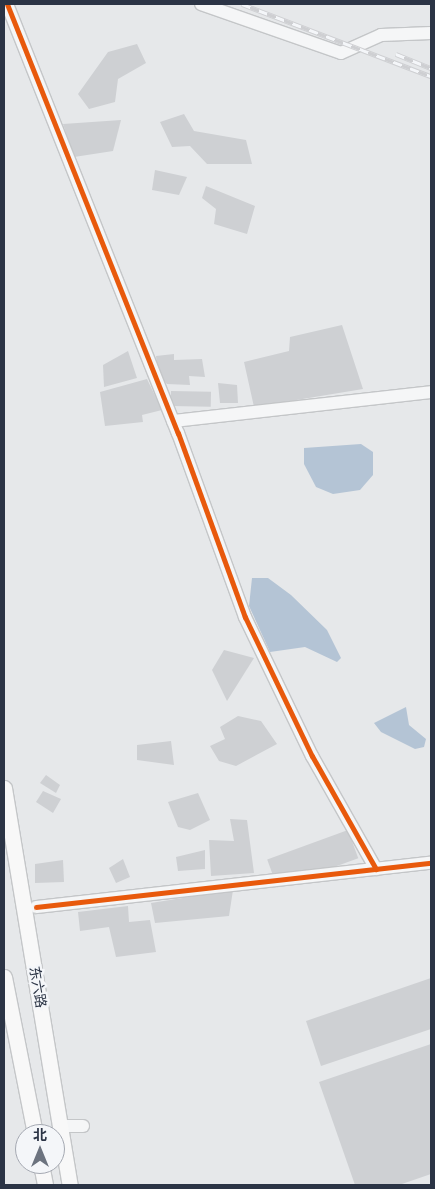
<!DOCTYPE html>
<meta charset="utf-8">
<style>
body{margin:0}
#map{position:relative;width:435px;height:1189px;overflow:hidden;background:#e6e8ea;font-family:"Roboto Condensed","Noto Sans SC",sans-serif}
div>[style]{position:absolute}
[style*='--x']{left:calc(var(--x)*1px);top:calc(var(--y)*1px);width:calc(var(--w)*1px);rotate:calc(var(--a)*1deg)}
.water>*{inset:0;background:#b4c4d5}
.building>*{inset:0;background:#ced0d3;transform-origin:0 0}
.roads{filter:drop-shadow(1px 0 #c4c6c8) drop-shadow(-1px 0 #c4c6c8) drop-shadow(0 1px #c4c6c8) drop-shadow(0 -1px #c4c6c8)}
.minor>*{height:12px;margin:-6px;padding:0 6px;transform-origin:6px;border-radius:6px;background:#f5f6f7}
.major>*{height:15px;margin:-7.5px;padding:0 7.5px;transform-origin:7.5px;border-radius:7.5px;background:#f8f8f8}
.rail>*{height:5px;margin-top:-2.5px;transform-origin:0;background:repeating-linear-gradient(90deg,#f4f6f9 0 9px,#cecfd2 0 18px);box-sizing:border-box;border-block:1px solid #cecfd2}
.cycleway>*{height:5px;margin:-2.5px;padding:0 2.5px;transform-origin:2.5px;border-radius:2.5px;background:#e8590c}
span{translate:-50% -50%;white-space:nowrap;text-align:center;line-height:1.15;-webkit-text-stroke:4.5px #f4f6f9;paint-order:stroke}
.street-label{font-size:14px;color:#2b3445}
.frame{position:absolute;inset:0;border:5px solid #2b3445;pointer-events:none}
.north{position:absolute;left:15px;top:1124px;width:50px;height:50px;box-sizing:border-box;background:#f4f6f9;border:1px solid #a4a8b1;border-radius:50%;rotate:0deg;font-size:14px;font-weight:700;line-height:20px;text-align:center;color:#2b3445}
.north::after{content:'';display:block;margin:auto;width:18px;height:22px;background:#6c737f;clip-path:polygon(50% 0,100% 100%,50% 72%,0 100%)}
</style>
<div id="map">
<div class="water">
<div style="clip-path:polygon(361px 444px,373px 452px,373px 475px,360px 490px,333px 494px,316px 487px,304px 464px,304px 448px)"></div>
<div style="clip-path:polygon(252px 578px,268px 578px,291px 595px,327px 630px,341px 658px,337px 662px,305px 647px,270px 652px,249px 606px)"></div>
<div style="clip-path:polygon(406px 707px,409px 725px,426px 739px,424px 747px,415px 749px,381px 732px,374px 723px)"></div>
</div>
<div class="building">
<div style="clip-path:polygon(137px 44px,146px 63px,118px 79px,115px 102px,89px 109px,78px 94px,108px 52px)"></div>
<div style="clip-path:polygon(184px 114px,194px 131px,246px 140px,252px 164px,207px 164px,190px 146px,172px 147px,160px 122px)"></div>
<div style="clip-path:polygon(121px 120px,113px 151px,74px 157px,63px 124px)"></div>
<div style="clip-path:polygon(155px 170px,187px 177px,179px 195px,152px 190px)"></div>
<div style="clip-path:polygon(206px 186px,255px 206px,247px 234px,214px 224px,216px 209px,202px 198px)"></div>
<div style="clip-path:polygon(342px 325px,363px 389px,254px 407px,244px 362px,289px 351px,290px 337px)"></div>
<div style="clip-path:polygon(128px 351px,137px 378px,104px 387px,103px 365px)"></div>
<div style="clip-path:polygon(174px 354px,174px 360px,202px 359px,205px 377px,189px 376px,190px 385px,167px 384px,158px 375px,156px 356px)"></div>
<div style="clip-path:polygon(147px 379px,162px 410px,142px 415px,143px 422px,105px 426px,100px 392px)"></div>
<div style="clip-path:polygon(218px 383px,237px 385px,238px 403px,220px 403px)"></div>
<div style="left:171px;top:391px;width:40px;height:15px;rotate:1deg"></div>
<div style="clip-path:polygon(224px 650px,254px 658px,227px 701px,212px 670px)"></div>
<div style="clip-path:polygon(238px 716px,261px 721px,277px 744px,236px 766px,219px 761px,210px 746px,225px 739px,220px 727px)"></div>
<div style="clip-path:polygon(171px 741px,174px 765px,137px 760px,137px 745px)"></div>
<div style="clip-path:polygon(46px 775px,60px 785px,56px 793px,40px 783px)"></div>
<div style="clip-path:polygon(43px 791px,61px 799px,53px 813px,36px 802px)"></div>
<div style="clip-path:polygon(198px 793px,210px 820px,190px 830px,178px 827px,168px 802px)"></div>
<div style="clip-path:polygon(230px 819px,247px 820px,254px 873px,211px 876px,209px 840px,234px 841px)"></div>
<div style="left:348px;top:830px;width:30px;height:86px;rotate:70deg"></div>
<div style="clip-path:polygon(205px 850px,205px 869px,178px 871px,176px 857px)"></div>
<div style="clip-path:polygon(123px 859px,130px 877px,116px 883px,109px 868px)"></div>
<div style="clip-path:polygon(63px 860px,64px 882px,35px 883px,35px 864px)"></div>
<div style="clip-path:polygon(233px 890px,229px 916px,155px 923px,151px 903px)"></div>
<div style="clip-path:polygon(128px 906px,129px 922px,150px 920px,156px 952px,116px 957px,109px 927px,80px 931px,78px 912px)"></div>
<div style="clip-path:polygon(431px 978px,431px 1029px,321px 1066px,306px 1021px)"></div>
<div style="clip-path:polygon(431px 1044px,431px 1174px,399px 1185px,355px 1185px,319px 1082px)"></div>
</div>
<div class="roads">
<div class="minor">
<div style="--x:7;--y:4;--w:462;--a:68.3"></div>
<div style="--x:178;--y:433;--w:196;--a:70"></div>
<div style="--x:245;--y:617;--w:154;--a:64.3"></div>
<div style="--x:312;--y:756;--w:130;--a:60.5"></div>
<div style="--x:201;--y:4;--w:148;--a:19.3"></div>
<div style="--x:341;--y:53;--w:44;--a:-24.2"></div>
<div style="--x:381;--y:35;--w:50;--a:-2.3"></div>
<div style="--x:173;--y:421;--w:260;--a:-6.4"></div>
<div style="--x:36;--y:907;--w:397;--a:-6.4"></div>
<div style="--x:62;--y:1126;--w:21;--a:0"></div>
</div>
<div class="major">
<div style="--x:4;--y:788;--w:402;--a:80.6"></div>
<div style="--x:4;--y:977;--w:160;--a:78.8"></div>
<div style="--x:41;--y:1164;--w:21;--a:79"></div>
</div>
</div>
<div class="rail">
<div style="--x:242;--y:4;--w:202;--a:20.9"></div>
<div style="--x:396;--y:54;--w:38;--a:22"></div>
</div>
<div class="cycleway">
<div style="--x:7;--y:4;--w:462;--a:68.3"></div>
<div style="--x:178;--y:433;--w:196;--a:70"></div>
<div style="--x:245;--y:617;--w:154;--a:64.3"></div>
<div style="--x:312;--y:756;--w:130;--a:60.5"></div>
<div style="--x:36;--y:907;--w:397;--a:-6.4"></div>
</div>
<div class="street-label">
<span style="left:38px;top:987px;rotate:80deg">东六路</span>
</div>
<div class="frame"></div>
<div class="north">北</div>
</div>
